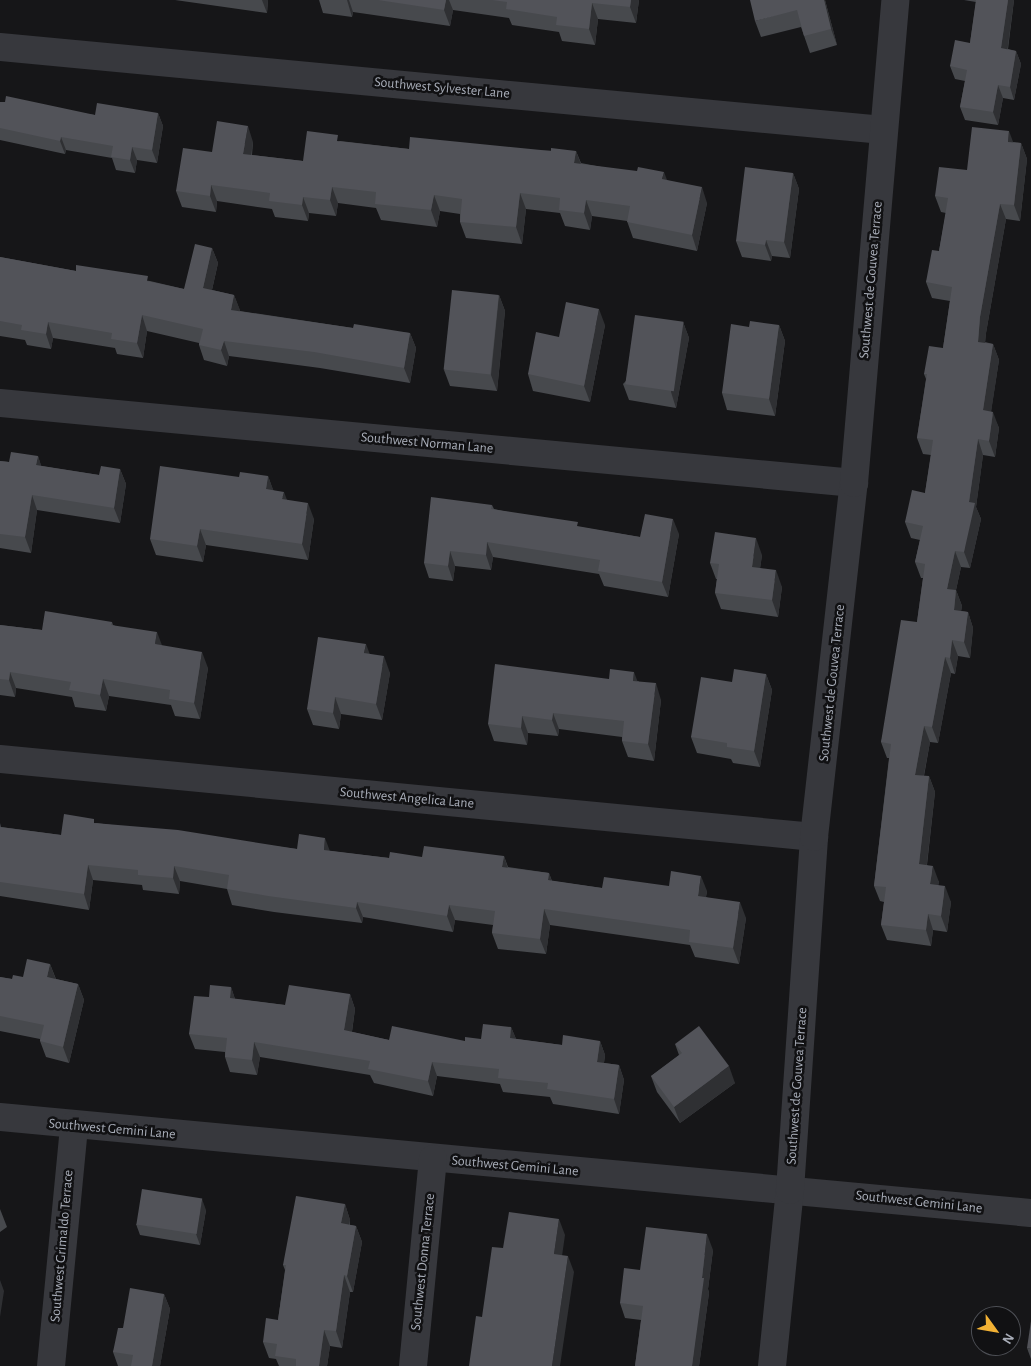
<!DOCTYPE html>
<style>
body{margin:0}
#map{position:relative;width:1031px;height:1366px;overflow:hidden;background:#161618;font-family:"Alegreya Sans",sans-serif}
div>[style]{position:absolute}
[style*='--x']{left:calc(var(--x)*1px);top:calc(var(--y)*1px);width:calc(var(--w)*1px);rotate:calc(var(--a)*1deg)}
.minor>*{height:28px;margin:-14px;padding:0 14px;transform-origin:14px;border-radius:14px;background:#37383d}
.wall>*{inset:0;background:#47494d}
.shaded-wall>*{inset:0;background:#2f3033}
.building>*{inset:0;background:#525359;transform-origin:0 0}
span{translate:-50% -50%;white-space:nowrap;text-align:center;line-height:1.15;-webkit-text-stroke:5px #111113;paint-order:stroke}
.street-label{font-size:14px;color:#a8adb8}
.north{position:absolute;left:971px;top:1306px;width:50px;height:50px;box-sizing:border-box;background:#111113;border:1px solid #4d4f55;border-radius:50%;rotate:122deg;font-size:14px;font-weight:700;line-height:20px;text-align:center;color:#a8adb8}
.north::after{content:'';display:block;margin:auto;width:18px;height:22px;background:#f2b134;clip-path:polygon(50% 0,100% 100%,50% 72%,0 100%)}
</style>
<div id="map">
<div class="minor">
<div style="--x:0;--y:47;--w:887;--a:5.37"></div>
<div style="--x:0;--y:403;--w:858;--a:5.35"></div>
<div style="--x:0;--y:759;--w:818;--a:5.47"></div>
<div style="--x:0;--y:1117;--w:1035;--a:5.32"></div>
<div style="--x:51;--y:1366;--w:242;--a:-84.5"></div>
<div style="--x:413;--y:1366;--w:208;--a:-84.5"></div>
<div style="--x:772;--y:1366;--w:177;--a:-84.2"></div>
<div style="--x:790;--y:1190;--w:354;--a:-86.1"></div>
<div style="--x:814;--y:837;--w:356;--a:-83.6"></div>
<div style="--x:854;--y:483;--w:485;--a:-85.1"></div>
</div>
<div class="wall">
<div style="clip-path:polygon(175px 0,268px 0,267px 13px)"></div>
<div style="clip-path:polygon(319px 0,639px 0,636px 23px,598px 19px,595px 45px,562px 41px,559px 32px,512px 25px,509px 18px,453px 10px,450px 26px,353px 12px,352px 17px,323px 13px)"></div>
<div style="clip-path:polygon(825px 0,837px 45px,810px 53px,801px 27px,761px 37px,755px 21px)"></div>
<div style="clip-path:polygon(964px 0,1014px 0,1008px 49px,1016px 51px,1021px 64px,1014px 100px,1003px 98px,998px 125px,965px 120px,960px 107px,965px 81px,955px 79px,950px 66px,970px 43px,976px 2px)"></div>
<div style="clip-path:polygon(0 102px,95px 115px,158px 113px,163px 126px,157px 163px,137px 160px,135px 173px,116px 170px,112px 158px,66px 150px,65px 154px,0 140px)"></div>
<div style="clip-path:polygon(340px 141px,409px 149px,576px 151px,581px 163px,667px 180px,707px 203px,697px 251px,633px 238px,627px 221px,592px 216px,590px 230px,565px 226px,560px 213px,526px 209px,522px 244px,466px 238px,460px 222px,460px 214px,440px 211px,437px 227px,381px 220px,376px 208px,338px 203px,336px 216px,309px 213px,308px 221px,275px 217px,272px 209px,217px 201px,216px 212px,182px 207px,176px 191px,212px 152px,253px 142px,252px 155px,303px 161px)"></div>
<div style="clip-path:polygon(1013px 142px,1021px 143px,1027px 159px,1020px 221px,1006px 219px,986px 333px,985px 342px,993px 344px,999px 360px,991px 411px,999px 428px,995px 457px,983px 455px,976px 507px,981px 519px,970px 568px,961px 567px,956px 590px,962px 606px,961px 611px,968px 612px,973px 628px,970px 658px,958px 656px,955px 674px,951px 673px,938px 743px,930px 742px,924px 776px,929px 776px,935px 792px,927px 865px,939px 882px,938px 885px,951px 902px,947px 932px,933px 930px,931px 946px,887px 940px,881px 925px,884px 902px,880px 901px,874px 886px,889px 758px,887px 758px,881px 742px,917px 622px,923px 578px,921px 578px,915px 562px,920px 540px,911px 538px,905px 522px,925px 493px,931px 455px,923px 454px,917px 438px,926px 379px,924px 374px,943px 348px,950px 301px,932px 298px,926px 282px,939px 251px,946px 213px,941px 212px,935px 196px,967px 170px)"></div>
<div style="clip-path:polygon(793px 173px,799px 189px,790px 258px,772px 256px,771px 261px,742px 257px,736px 241px)"></div>
<div style="clip-path:polygon(212px 248px,218px 263px,212px 290px,234px 295px,240px 311px,353px 328px,410px 333px,416px 348px,410px 383px,320px 368px,229px 356px,227px 366px,204px 360px,199px 345px,199px 343px,147px 331px,143px 358px,117px 354px,115px 348px,53px 338px,51px 349px,27px 345px,25px 340px,0 336px,0 257px,76px 271px,150px 281px,184px 289px)"></div>
<div style="clip-path:polygon(499px 295px,505px 311px,497px 391px,450px 386px,444px 370px)"></div>
<div style="clip-path:polygon(683px 322px,689px 338px,676px 408px,629px 400px,623px 384px)"></div>
<div style="clip-path:polygon(605px 325px,590px 402px,533px 391px,528px 374px,559px 337px)"></div>
<div style="clip-path:polygon(779px 325px,785px 341px,775px 416px,727px 410px,722px 393px,749px 327px)"></div>
<div style="clip-path:polygon(38px 456px,41px 466px,99px 475px,120px 469px,126px 484px,120px 523px,37px 510px,31px 553px,0 548px,0 461px,9px 462px)"></div>
<div style="clip-path:polygon(268px 476px,273px 490px,314px 519px,308px 560px,206px 545px,203px 562px,156px 555px,150px 539px,239px 477px)"></div>
<div style="clip-path:polygon(492px 505px,494px 509px,579px 527px,640px 537px,679px 534px,668px 597px,604px 586px,599px 574px,493px 557px,491px 570px,455px 566px,453px 581px,429px 578px,424px 563px)"></div>
<div style="clip-path:polygon(762px 555px,760px 568px,782px 587px,778px 617px,721px 609px,715px 593px,717px 579px,716px 579px,710px 563px)"></div>
<div style="clip-path:polygon(112px 622px,113px 625px,162px 646px,208px 668px,200px 719px,175px 716px,171px 705px,109px 696px,106px 711px,75px 707px,72px 697px,16px 688px,15px 697px,0 695px,0 625px,42px 630px)"></div>
<div style="clip-path:polygon(370px 654px,390px 673px,382px 720px,341px 714px,339px 729px,313px 725px,307px 709px)"></div>
<div style="clip-path:polygon(766px 674px,772px 690px,760px 767px,733px 763px,731px 759px,697px 753px,691px 737px,732px 682px)"></div>
<div style="clip-path:polygon(609px 679px,638px 681px,661px 700px,654px 761px,628px 757px,622px 741px,622px 737px,559px 729px,558px 736px,528px 733px,527px 745px,494px 741px,488px 724px)"></div>
<div style="clip-path:polygon(0 823px,1px 827px,61px 835px,96px 823px,297px 849px,330px 851px,389px 858px,504px 856px,508px 867px,549px 873px,552px 881px,602px 888px,669px 886px,707px 891px,706px 897px,746px 918px,739px 964px,695px 957px,690px 945px,550px 925px,546px 954px,498px 949px,492px 933px,493px 925px,455px 920px,453px 932px,363px 917px,362px 923px,274px 912px,232px 905px,227px 889px,180px 881px,179px 894px,143px 890px,142px 885px,93px 880px,89px 910px,0 896px)"></div>
<div style="clip-path:polygon(50px 964px,56px 979px,78px 984px,84px 1000px,69px 1063px,46px 1057px,40px 1041px,40px 1039px,0 1031px,0 977px,12px 979px,23px 977px)"></div>
<div style="clip-path:polygon(231px 987px,235px 999px,285px 1005px,350px 994px,355px 1009px,352px 1032px,389px 1040px,465px 1041px,481px 1039px,511px 1027px,516px 1039px,562px 1045px,600px 1041px,605px 1055px,604px 1063px,619px 1065px,624px 1080px,619px 1114px,553px 1104px,550px 1097px,503px 1092px,500px 1084px,437px 1076px,433px 1096px,374px 1083px,370px 1075px,260px 1057px,257px 1075px,230px 1072px,225px 1057px,225px 1052px,195px 1049px,189px 1034px,209px 997px)"></div>
<div style="clip-path:polygon(675px 1044px,735px 1083px,680px 1123px,657px 1092px,651px 1076px,679px 1055px)"></div>
<div style="clip-path:polygon(345px 1204px,350px 1220px,350px 1225px,356px 1226px,362px 1242px,353px 1292px,350px 1292px,342px 1348px,330px 1346px,327px 1366px,279px 1366px,276px 1359px,269px 1358px,263px 1342px,278px 1320px,285px 1270px,283px 1265px)"></div>
<div style="clip-path:polygon(0 1209px,7px 1227px,0 1232px)"></div>
<div style="clip-path:polygon(206px 1210px,200px 1245px,140px 1235px,136px 1224px)"></div>
<div style="clip-path:polygon(713px 1250px,708px 1289px,709px 1293px,699px 1366px,635px 1366px,641px 1320px,625px 1318px,620px 1303px)"></div>
<div style="clip-path:polygon(164px 1294px,170px 1309px,160px 1366px,118px 1366px,113px 1352px,123px 1328px)"></div>
<div style="clip-path:polygon(1027px 1348px,1031px 1349px,1031px 1359px)"></div>
</div>
<div class="shaded-wall">
<div style="clip-path:polygon(262px 0,268px 0,267px 13px)"></div>
<div style="clip-path:polygon(347px 0,349px 0,353px 12px,352px 17px)"></div>
<div style="clip-path:polygon(446px 0,449px 0,453px 10px,450px 26px,444px 10px)"></div>
<div style="clip-path:polygon(631px 0,639px 0,636px 23px,630px 7px)"></div>
<div style="clip-path:polygon(824px 0,825px 0,837px 45px,831px 29px)"></div>
<div style="clip-path:polygon(1008px 0,1014px 0,1006px 61px,1001px 48px)"></div>
<div style="clip-path:polygon(592px 3px,598px 19px,595px 45px,589px 29px)"></div>
<div style="clip-path:polygon(1016px 51px,1021px 64px,1014px 100px,1010px 87px)"></div>
<div style="clip-path:polygon(998px 85px,1003px 98px,998px 125px,993px 112px)"></div>
<div style="clip-path:polygon(158px 113px,163px 126px,157px 163px,152px 150px)"></div>
<div style="clip-path:polygon(248px 126px,253px 142px,249px 171px,243px 154px)"></div>
<div style="clip-path:polygon(1009px 131px,1015px 147px,1008px 142px)"></div>
<div style="clip-path:polygon(61px 137px,66px 150px,65px 154px,60px 141px)"></div>
<div style="clip-path:polygon(1021px 143px,1027px 159px,1020px 221px,1014px 205px)"></div>
<div style="clip-path:polygon(132px 147px,137px 160px,135px 173px,130px 160px)"></div>
<div style="clip-path:polygon(576px 151px,582px 167px,574px 163px)"></div>
<div style="clip-path:polygon(664px 172px,670px 188px,662px 179px)"></div>
<div style="clip-path:polygon(793px 173px,799px 189px,790px 258px,784px 242px)"></div>
<div style="clip-path:polygon(211px 185px,217px 201px,216px 212px,210px 196px)"></div>
<div style="clip-path:polygon(332px 187px,338px 203px,336px 216px,330px 200px)"></div>
<div style="clip-path:polygon(702px 187px,707px 203px,697px 251px,692px 235px)"></div>
<div style="clip-path:polygon(520px 193px,526px 209px,522px 244px,516px 227px)"></div>
<div style="clip-path:polygon(434px 195px,440px 211px,437px 227px,431px 210px)"></div>
<div style="clip-path:polygon(303px 197px,309px 213px,308px 221px,302px 205px)"></div>
<div style="clip-path:polygon(586px 200px,592px 216px,590px 230px,584px 213px)"></div>
<div style="clip-path:polygon(1000px 204px,1006px 219px,986px 333px,984px 357px,978px 342px,980px 317px)"></div>
<div style="clip-path:polygon(766px 240px,772px 256px,771px 261px,765px 245px)"></div>
<div style="clip-path:polygon(212px 248px,218px 263px,209px 303px,203px 288px)"></div>
<div style="clip-path:polygon(234px 295px,240px 310px,236px 326px,231px 310px)"></div>
<div style="clip-path:polygon(499px 295px,505px 311px,497px 391px,491px 375px)"></div>
<div style="clip-path:polygon(599px 309px,605px 325px,590px 402px,584px 386px)"></div>
<div style="clip-path:polygon(142px 315px,147px 331px,143px 358px,137px 343px)"></div>
<div style="clip-path:polygon(48px 322px,53px 338px,51px 349px,46px 334px)"></div>
<div style="clip-path:polygon(683px 322px,689px 338px,676px 408px,671px 392px)"></div>
<div style="clip-path:polygon(779px 325px,785px 341px,775px 416px,769px 399px)"></div>
<div style="clip-path:polygon(410px 333px,416px 348px,410px 383px,404px 368px)"></div>
<div style="clip-path:polygon(224px 341px,229px 356px,227px 366px,221px 350px)"></div>
<div style="clip-path:polygon(993px 344px,999px 360px,989px 426px,983px 410px)"></div>
<div style="clip-path:polygon(993px 412px,999px 428px,995px 457px,989px 441px)"></div>
<div style="clip-path:polygon(978px 439px,983px 455px,976px 507px,981px 519px,970px 568px,964px 552px,969px 502px)"></div>
<div style="clip-path:polygon(38px 456px,43px 471px,36px 465px)"></div>
<div style="clip-path:polygon(120px 469px,126px 484px,120px 523px,114px 508px)"></div>
<div style="clip-path:polygon(268px 476px,274px 492px,266px 489px)"></div>
<div style="clip-path:polygon(284px 492px,290px 508px,282px 499px)"></div>
<div style="clip-path:polygon(32px 495px,37px 510px,31px 553px,25px 537px)"></div>
<div style="clip-path:polygon(308px 503px,314px 519px,308px 560px,302px 544px)"></div>
<div style="clip-path:polygon(673px 519px,679px 534px,668px 597px,662px 582px)"></div>
<div style="clip-path:polygon(200px 529px,206px 545px,203px 562px,197px 546px)"></div>
<div style="clip-path:polygon(756px 538px,762px 555px,758px 584px,752px 567px)"></div>
<div style="clip-path:polygon(487px 542px,493px 557px,491px 570px,486px 555px)"></div>
<div style="clip-path:polygon(450px 551px,455px 566px,453px 581px,448px 566px)"></div>
<div style="clip-path:polygon(955px 551px,961px 567px,953px 604px,947px 589px)"></div>
<div style="clip-path:polygon(776px 570px,782px 587px,778px 617px,772px 600px)"></div>
<div style="clip-path:polygon(956px 590px,962px 606px,959px 626px,954px 610px)"></div>
<div style="clip-path:polygon(968px 612px,973px 628px,970px 658px,964px 642px)"></div>
<div style="clip-path:polygon(157px 632px,163px 648px,155px 644px)"></div>
<div style="clip-path:polygon(952px 640px,958px 656px,955px 674px,950px 658px)"></div>
<div style="clip-path:polygon(366px 644px,372px 660px,364px 653px)"></div>
<div style="clip-path:polygon(202px 652px,208px 668px,200px 719px,194px 703px)"></div>
<div style="clip-path:polygon(384px 656px,390px 673px,382px 720px,376px 704px)"></div>
<div style="clip-path:polygon(945px 657px,951px 673px,938px 743px,932px 727px)"></div>
<div style="clip-path:polygon(10px 672px,16px 688px,15px 697px,9px 680px)"></div>
<div style="clip-path:polygon(634px 672px,640px 688px,633px 681px)"></div>
<div style="clip-path:polygon(766px 674px,772px 690px,760px 767px,754px 751px)"></div>
<div style="clip-path:polygon(103px 679px,109px 696px,106px 711px,100px 695px)"></div>
<div style="clip-path:polygon(656px 683px,661px 700px,654px 761px,648px 744px)"></div>
<div style="clip-path:polygon(335px 697px,341px 714px,339px 729px,333px 713px)"></div>
<div style="clip-path:polygon(553px 713px,559px 729px,558px 736px,552px 720px)"></div>
<div style="clip-path:polygon(522px 716px,528px 733px,527px 745px,521px 728px)"></div>
<div style="clip-path:polygon(924px 726px,930px 742px,921px 790px,915px 775px)"></div>
<div style="clip-path:polygon(929px 776px,935px 792px,925px 880px,919px 864px)"></div>
<div style="clip-path:polygon(325px 838px,331px 854px,324px 850px)"></div>
<div style="clip-path:polygon(504px 856px,509px 872px,502px 867px)"></div>
<div style="clip-path:polygon(88px 865px,93px 880px,89px 910px,84px 894px)"></div>
<div style="clip-path:polygon(174px 866px,180px 881px,179px 894px,173px 878px)"></div>
<div style="clip-path:polygon(933px 866px,939px 882px,936px 900px,930px 884px)"></div>
<div style="clip-path:polygon(549px 873px,554px 888px,548px 880px)"></div>
<div style="clip-path:polygon(701px 876px,707px 891px,703px 911px,698px 896px)"></div>
<div style="clip-path:polygon(945px 886px,951px 902px,947px 932px,941px 916px)"></div>
<div style="clip-path:polygon(357px 902px,363px 917px,362px 923px,356px 908px)"></div>
<div style="clip-path:polygon(740px 902px,746px 918px,739px 964px,733px 948px)"></div>
<div style="clip-path:polygon(449px 905px,455px 920px,453px 932px,447px 916px)"></div>
<div style="clip-path:polygon(544px 909px,550px 925px,546px 954px,540px 939px)"></div>
<div style="clip-path:polygon(928px 914px,933px 930px,931px 946px,926px 930px)"></div>
<div style="clip-path:polygon(50px 964px,56px 980px,47px 977px)"></div>
<div style="clip-path:polygon(78px 984px,84px 1000px,69px 1063px,63px 1047px)"></div>
<div style="clip-path:polygon(231px 987px,236px 1002px,230px 998px)"></div>
<div style="clip-path:polygon(350px 994px,355px 1009px,350px 1045px,344px 1030px)"></div>
<div style="clip-path:polygon(511px 1027px,517px 1041px,510px 1038px)"></div>
<div style="clip-path:polygon(600px 1041px,605px 1055px,602px 1076px,597px 1062px)"></div>
<div style="clip-path:polygon(254px 1042px,260px 1057px,257px 1075px,252px 1060px)"></div>
<div style="clip-path:polygon(432px 1062px,437px 1076px,433px 1096px,428px 1081px)"></div>
<div style="clip-path:polygon(619px 1065px,624px 1080px,619px 1114px,614px 1099px)"></div>
<div style="clip-path:polygon(729px 1066px,735px 1083px,680px 1123px,674px 1107px)"></div>
<div style="clip-path:polygon(202px 1199px,206px 1210px,200px 1245px,196px 1234px)"></div>
<div style="clip-path:polygon(345px 1204px,350px 1220px,347px 1240px,341px 1223px)"></div>
<div style="clip-path:polygon(559px 1219px,565px 1235px,560px 1270px,554px 1254px)"></div>
<div style="clip-path:polygon(356px 1226px,362px 1242px,353px 1292px,347px 1276px)"></div>
<div style="clip-path:polygon(707px 1234px,713px 1250px,708px 1289px,709px 1293px,699px 1366px,692px 1366px)"></div>
<div style="clip-path:polygon(568px 1256px,574px 1272px,560px 1366px,552px 1366px)"></div>
<div style="clip-path:polygon(344px 1275px,350px 1292px,342px 1348px,336px 1331px)"></div>
<div style="clip-path:polygon(0 1280px,4px 1291px,0 1317px)"></div>
<div style="clip-path:polygon(164px 1294px,170px 1309px,160px 1366px,152px 1366px)"></div>
<div style="clip-path:polygon(324px 1330px,330px 1346px,327px 1366px,319px 1366px)"></div>
</div>
<div class="building">
<div style="clip-path:polygon(378px 0,446px 0,444px 10px)"></div>
<div style="clip-path:polygon(492px 0,631px 0,630px 7px,592px 3px,589px 29px,556px 25px,557px 17px,506px 9px,507px 2px)"></div>
<div style="clip-path:polygon(750px 0,824px 0,831px 29px,804px 36px,797px 10px,755px 21px)"></div>
<div style="clip-path:polygon(976px 0,1008px 0,1001px 48px,1016px 51px,1010px 87px,998px 85px,993px 112px,960px 107px,967px 70px,950px 66px,955px 40px,970px 43px)"></div>
<div style="clip-path:polygon(6px 96px,95px 115px,97px 103px,158px 113px,152px 150px,132px 147px,130px 160px,111px 157px,113px 146px,61px 137px,60px 141px,0 128px,0 102px,5px 102px)"></div>
<div style="clip-path:polygon(217px 121px,248px 126px,243px 154px,303px 161px,307px 131px,338px 135px,337px 141px,409px 149px,410px 137px,551px 151px,551px 148px,576px 151px,574px 163px,637px 171px,638px 167px,664px 172px,662px 179px,702px 187px,692px 235px,627px 222px,630px 206px,586px 200px,584px 213px,559px 210px,560px 198px,520px 193px,516px 227px,460px 222px,462px 199px,434px 195px,431px 210px,375px 204px,376px 192px,332px 187px,330px 200px,303px 197px,302px 205px,269px 201px,270px 193px,211px 185px,210px 196px,176px 191px,183px 148px,212px 152px)"></div>
<div style="clip-path:polygon(972px 127px,1009px 131px,1008px 142px,1021px 143px,1014px 205px,1000px 204px,980px 317px,978px 342px,993px 344px,983px 410px,993px 412px,989px 441px,978px 439px,969px 502px,975px 503px,964px 552px,955px 551px,947px 589px,956px 590px,954px 610px,968px 612px,964px 642px,952px 640px,950px 658px,945px 657px,932px 727px,924px 726px,915px 775px,929px 776px,919px 864px,933px 866px,930px 884px,945px 886px,941px 916px,928px 914px,926px 930px,881px 925px,886px 887px,874px 886px,891px 744px,881px 742px,901px 620px,917px 622px,925px 564px,915px 562px,923px 526px,905px 522px,912px 490px,925px 493px,933px 440px,917px 438px,927px 374px,924px 374px,929px 346px,943px 348px,952px 287px,926px 282px,932px 250px,939px 251px,948px 198px,935px 196px,939px 167px,967px 170px)"></div>
<div style="clip-path:polygon(745px 167px,793px 173px,784px 242px,766px 240px,765px 245px,736px 241px)"></div>
<div style="clip-path:polygon(195px 244px,212px 248px,203px 288px,234px 295px,231px 310px,353px 328px,354px 324px,410px 333px,404px 368px,314px 352px,224px 341px,221px 350px,199px 345px,203px 329px,142px 315px,137px 343px,111px 339px,112px 333px,48px 322px,46px 334px,21px 330px,22px 325px,0 321px,0 257px,76px 271px,76px 265px,148px 276px,147px 281px,184px 289px)"></div>
<div style="left:452px;top:290px;width:47px;height:80px;rotate:6deg"></div>
<div style="clip-path:polygon(566px 302px,599px 309px,584px 386px,528px 374px,536px 332px,559px 337px)"></div>
<div style="left:635px;top:315px;width:49px;height:70px;rotate:8deg"></div>
<div style="clip-path:polygon(750px 321px,779px 325px,769px 399px,722px 393px,731px 324px,749px 327px)"></div>
<div style="clip-path:polygon(11px 452px,38px 456px,36px 465px,99px 475px,101px 466px,120px 469px,114px 508px,32px 495px,25px 537px,0 534px,0 461px,9px 462px)"></div>
<div style="clip-path:polygon(160px 466px,239px 477px,240px 472px,268px 476px,266px 489px,284px 492px,282px 499px,308px 503px,302px 544px,200px 529px,197px 546px,150px 539px)"></div>
<div style="clip-path:polygon(431px 497px,492px 505px,491px 509px,578px 522px,577px 526px,640px 537px,645px 514px,673px 519px,662px 582px,598px 571px,600px 560px,487px 542px,486px 555px,450px 551px,448px 566px,424px 563px)"></div>
<div style="clip-path:polygon(715px 532px,756px 538px,752px 567px,776px 570px,772px 600px,715px 593px,719px 564px,710px 563px)"></div>
<div style="clip-path:polygon(45px 611px,112px 622px,111px 625px,157px 632px,155px 644px,202px 652px,194px 703px,169px 699px,170px 690px,103px 679px,100px 695px,69px 690px,71px 682px,10px 672px,9px 680px,0 679px,0 625px,42px 630px)"></div>
<div style="clip-path:polygon(318px 637px,366px 644px,364px 653px,384px 656px,376px 704px,335px 697px,333px 713px,307px 709px)"></div>
<div style="clip-path:polygon(495px 664px,609px 679px,610px 669px,634px 672px,633px 681px,656px 683px,648px 744px,622px 741px,624px 721px,553px 713px,552px 720px,522px 716px,521px 728px,488px 724px)"></div>
<div style="clip-path:polygon(734px 669px,766px 674px,754px 751px,727px 747px,727px 743px,691px 737px,701px 677px,732px 682px)"></div>
<div style="clip-path:polygon(64px 814px,94px 819px,94px 823px,178px 830px,297px 849px,299px 834px,325px 838px,324px 850px,389px 858px,390px 852px,422px 857px,424px 846px,504px 856px,502px 867px,549px 873px,548px 880px,602px 888px,604px 877px,669px 886px,671px 871px,701px 876px,698px 896px,740px 902px,733px 948px,689px 942px,690px 930px,544px 909px,540px 939px,492px 933px,495px 911px,449px 905px,447px 916px,357px 902px,356px 908px,268px 896px,227px 889px,229px 875px,174px 866px,173px 878px,138px 875px,138px 870px,88px 865px,84px 894px,0 882px,0 827px,61px 835px)"></div>
<div style="clip-path:polygon(27px 959px,50px 964px,47px 977px,78px 984px,63px 1047px,40px 1041px,44px 1025px,0 1016px,0 977px,12px 979px,13px 975px,23px 977px)"></div>
<div style="clip-path:polygon(210px 985px,231px 987px,230px 998px,285px 1005px,289px 985px,350px 994px,344px 1030px,389px 1040px,392px 1026px,465px 1041px,465px 1037px,481px 1039px,483px 1024px,511px 1027px,510px 1038px,562px 1045px,563px 1035px,600px 1041px,597px 1062px,619px 1065px,614px 1099px,547px 1089px,548px 1083px,498px 1078px,499px 1069px,432px 1062px,428px 1081px,368px 1069px,370px 1061px,254px 1042px,252px 1060px,225px 1057px,227px 1038px,189px 1034px,194px 996px,209px 997px)"></div>
<div style="clip-path:polygon(699px 1026px,729px 1066px,674px 1107px,651px 1076px,682px 1053px,675px 1044px)"></div>
<div style="left:142px;top:1189px;width:61px;height:36px;rotate:9deg"></div>
<div style="clip-path:polygon(296px 1196px,345px 1204px,341px 1223px,356px 1226px,347px 1276px,344px 1275px,336px 1331px,324px 1330px,319px 1366px,296px 1366px,296px 1359px,275px 1356px,277px 1344px,263px 1342px,266px 1318px,278px 1320px,286px 1265px,283px 1265px)"></div>
<div style="clip-path:polygon(509px 1212px,559px 1219px,554px 1254px,568px 1256px,552px 1366px,469px 1366px,476px 1316px,482px 1317px,492px 1247px,503px 1248px)"></div>
<div style="clip-path:polygon(646px 1227px,707px 1234px,702px 1278px,704px 1278px,692px 1366px,635px 1366px,643px 1306px,620px 1303px,624px 1268px,640px 1270px)"></div>
<div style="clip-path:polygon(130px 1288px,164px 1294px,152px 1366px,131px 1366px,133px 1355px,113px 1352px,118px 1328px,123px 1328px)"></div>
<div style="clip-path:polygon(1031px 1321px,1031px 1349px,1027px 1348px)"></div>
</div>
<div class="street-label">
<span style="left:442px;top:88px;rotate:5deg">Southwest Sylvester Lane</span>
<span style="left:871px;top:280px;rotate:-85deg">Southwest de Gouvea Terrace</span>
<span style="left:427px;top:443px;rotate:5deg">Southwest Norman Lane</span>
<span style="left:832px;top:683px;rotate:-84deg">Southwest de Gouvea Terrace</span>
<span style="left:407px;top:798px;rotate:5deg">Southwest Angelica Lane</span>
<span style="left:797px;top:1086px;rotate:-86deg">Southwest de Gouvea Terrace</span>
<span style="left:112px;top:1129px;rotate:5deg">Southwest Gemini Lane</span>
<span style="left:515px;top:1166px;rotate:5deg">Southwest Gemini Lane</span>
<span style="left:919px;top:1202px;rotate:6deg">Southwest Gemini Lane</span>
<span style="left:62px;top:1246px;rotate:-85deg">Southwest Grimaldo Terrace</span>
<span style="left:423px;top:1262px;rotate:-84deg">Southwest Donna Terrace</span>
</div>
<div class="north">N</div>
</div>
